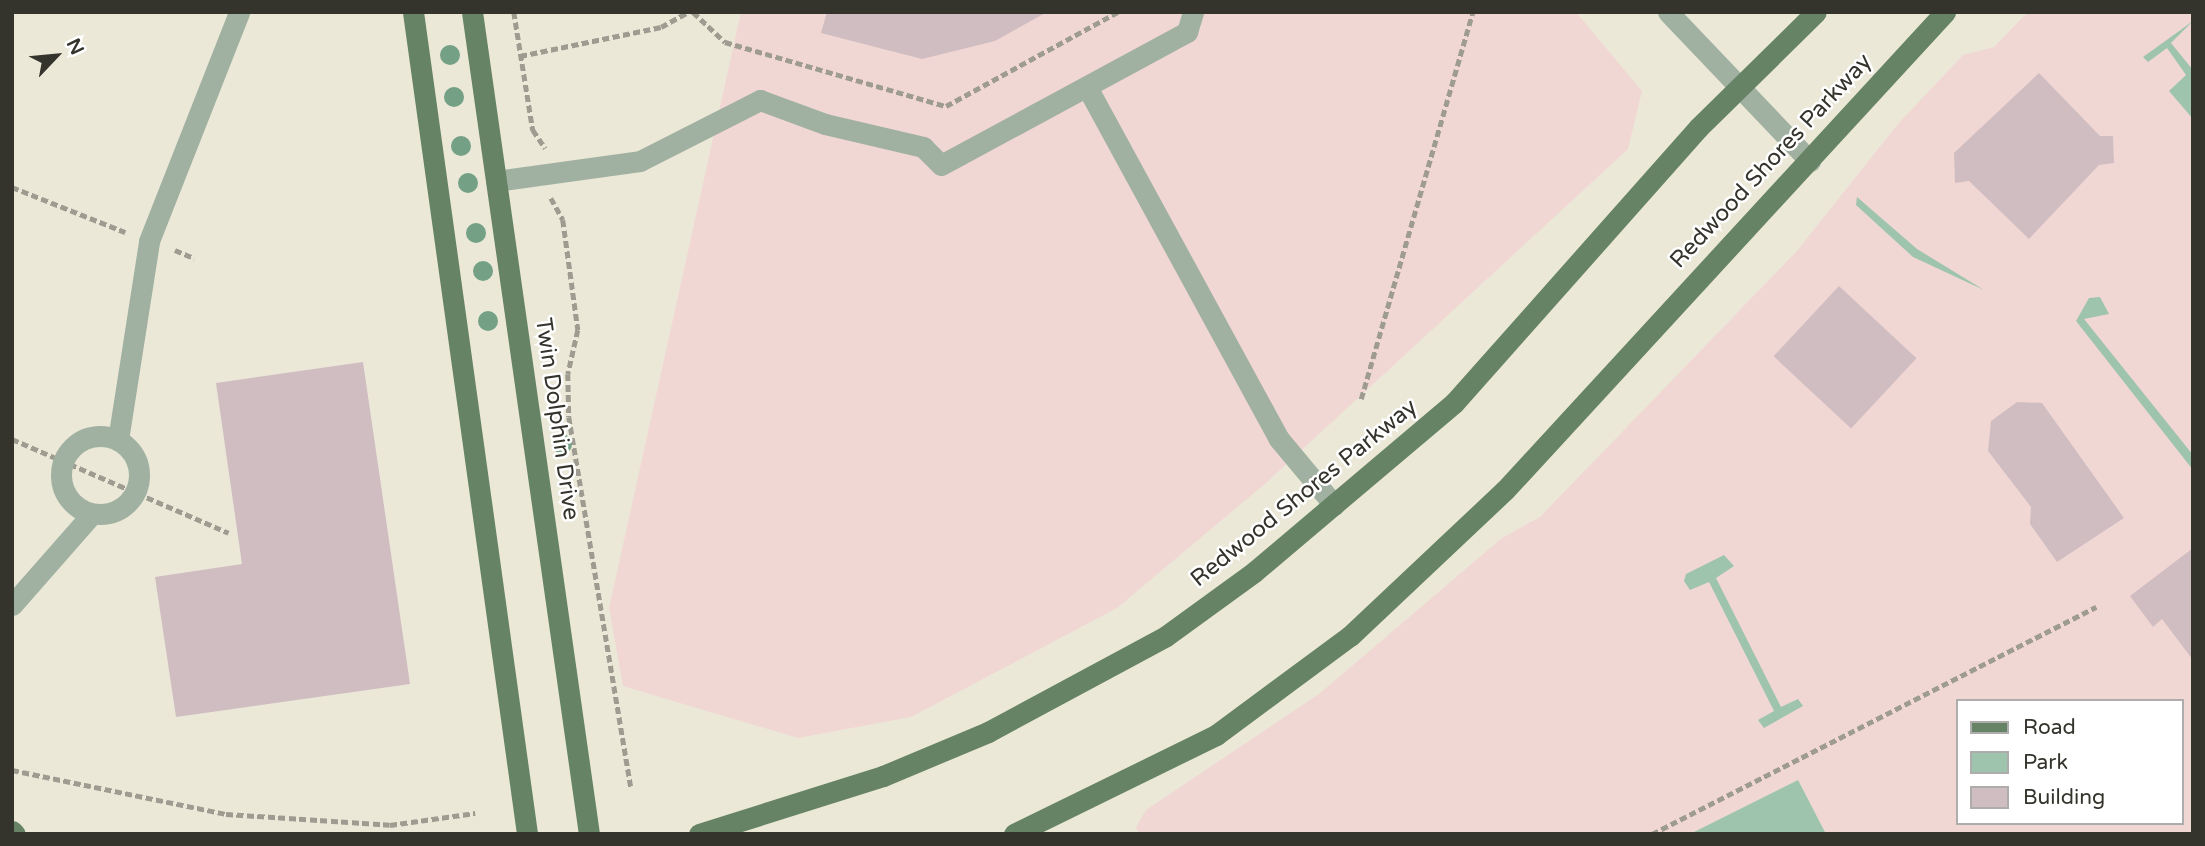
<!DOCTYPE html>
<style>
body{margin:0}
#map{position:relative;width:2205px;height:846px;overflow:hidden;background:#ebe8d8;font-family:"Varela Round",sans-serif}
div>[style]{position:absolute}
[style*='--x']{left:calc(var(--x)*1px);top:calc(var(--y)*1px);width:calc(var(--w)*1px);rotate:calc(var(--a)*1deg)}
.commercial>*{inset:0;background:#f1d7d3}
.green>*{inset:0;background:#9ec4ad}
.building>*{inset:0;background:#d0bdc2;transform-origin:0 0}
.path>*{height:4.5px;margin-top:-2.25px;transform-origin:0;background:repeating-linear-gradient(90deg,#9e9c90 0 7px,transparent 0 10.5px)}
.minor>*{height:21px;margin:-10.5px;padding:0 10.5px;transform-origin:10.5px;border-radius:10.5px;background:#a1b1a1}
.minor>.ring{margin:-10.5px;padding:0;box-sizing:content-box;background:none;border:21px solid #a1b1a1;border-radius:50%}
.major>*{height:21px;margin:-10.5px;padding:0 10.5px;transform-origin:10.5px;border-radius:10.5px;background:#668365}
.trees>*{width:20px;height:20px;margin:-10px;border-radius:50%;background:#74a086}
span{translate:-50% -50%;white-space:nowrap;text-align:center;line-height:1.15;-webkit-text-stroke:5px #fff;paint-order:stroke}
.street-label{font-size:23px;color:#34332c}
.frame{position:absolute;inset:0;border:14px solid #34332c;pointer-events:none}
.legend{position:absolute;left:1956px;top:699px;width:228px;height:126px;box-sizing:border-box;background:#fff;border:2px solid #aeadab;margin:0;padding:9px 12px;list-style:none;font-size:21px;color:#34332c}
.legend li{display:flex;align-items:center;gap:14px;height:35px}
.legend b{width:35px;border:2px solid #aeadab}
.north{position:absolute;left:21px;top:21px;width:70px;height:70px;-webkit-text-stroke:5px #fff;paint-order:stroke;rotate:64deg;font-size:19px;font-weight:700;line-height:28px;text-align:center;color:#34332c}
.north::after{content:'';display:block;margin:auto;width:24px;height:32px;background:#34332c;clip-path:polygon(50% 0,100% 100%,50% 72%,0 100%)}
</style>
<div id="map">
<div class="commercial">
<div style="clip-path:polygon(741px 12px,1576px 12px,1642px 91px,1628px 149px,1266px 483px,1117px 608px,911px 717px,798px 738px,623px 686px,609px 608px)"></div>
<div style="clip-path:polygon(evenodd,2028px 12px,2193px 12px,2193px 834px,1826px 834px,1798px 780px,1690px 834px,1139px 834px,1136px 827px,1146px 810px,1319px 694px,1502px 538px,1540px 517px,1796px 252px,1898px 124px,1963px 55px,1994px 47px,2028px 12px,1958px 701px,2182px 701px,2182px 823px,1958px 823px,1958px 701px)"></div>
</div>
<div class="green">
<div style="clip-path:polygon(2193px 21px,2171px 43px,2193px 70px,2193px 119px,2169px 91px,2186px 75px,2167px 48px,2148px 62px,2143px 57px)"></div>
<div style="clip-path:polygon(1857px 197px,1917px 249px,1984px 290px,1913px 257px,1856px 205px)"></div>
<div style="clip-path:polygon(2100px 297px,2109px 314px,2084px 319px,2193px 455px,2193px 470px,2076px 321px,2089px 298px)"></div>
<div style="clip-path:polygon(1724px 555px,1734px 566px,1716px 578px,1781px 707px,1798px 699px,1803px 706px,1764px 728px,1758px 720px,1774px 711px,1709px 582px,1690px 590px,1684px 581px,1686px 574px)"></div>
<div style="clip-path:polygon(1798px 780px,1826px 834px,1690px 834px)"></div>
</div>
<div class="building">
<div style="clip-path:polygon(827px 12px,1047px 12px,995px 41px,922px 59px,821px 33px)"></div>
<div style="clip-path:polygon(2039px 73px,2100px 136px,2113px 136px,2114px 163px,2099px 165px,2029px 239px,1969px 181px,1955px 183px,1954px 153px)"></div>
<div style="left:1839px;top:286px;width:106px;height:96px;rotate:43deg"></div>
<div style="clip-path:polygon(363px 362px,410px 684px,176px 717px,155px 577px,242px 564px,216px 383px)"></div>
<div style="clip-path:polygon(2017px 402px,2042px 403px,2124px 518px,2057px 562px,2030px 524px,2031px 507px,1988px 451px,1991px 421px)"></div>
<div style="clip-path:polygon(2193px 548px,2193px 660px,2162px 619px,2153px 627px,2130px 596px)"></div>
</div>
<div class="path">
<div style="--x:514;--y:12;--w:120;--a:80.9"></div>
<div style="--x:533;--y:130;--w:22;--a:56"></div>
<div style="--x:693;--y:12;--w:44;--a:43.2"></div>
<div style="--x:725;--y:42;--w:230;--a:16.2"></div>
<div style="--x:946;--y:106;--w:196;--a:-28.7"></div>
<div style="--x:520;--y:56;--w:144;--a:-11.6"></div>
<div style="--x:661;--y:27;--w:31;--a:-29"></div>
<div style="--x:12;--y:187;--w:122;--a:21.7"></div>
<div style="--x:551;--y:198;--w:25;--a:61"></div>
<div style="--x:563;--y:220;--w:111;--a:82.2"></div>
<div style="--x:578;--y:330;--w:45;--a:102.8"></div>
<div style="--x:568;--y:374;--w:43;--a:88.7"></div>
<div style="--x:569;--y:417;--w:377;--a:80.5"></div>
<div style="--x:175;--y:250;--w:21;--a:23"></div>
<div style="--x:1361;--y:399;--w:403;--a:-73.9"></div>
<div style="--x:12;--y:439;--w:236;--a:23.4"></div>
<div style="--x:12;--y:770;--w:218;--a:11.6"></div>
<div style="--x:226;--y:814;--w:164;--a:3.8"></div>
<div style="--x:390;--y:825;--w:86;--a:-8"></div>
<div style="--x:1652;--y:834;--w:499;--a:-27.1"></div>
</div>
<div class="minor">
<div style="--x:1668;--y:12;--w:206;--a:46.4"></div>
<div style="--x:1087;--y:87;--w:401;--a:61.4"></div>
<div style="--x:1279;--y:439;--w:86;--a:50.2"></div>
<div style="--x:496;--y:181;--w:145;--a:-7.9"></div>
<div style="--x:640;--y:161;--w:135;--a:-26.9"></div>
<div style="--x:760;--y:100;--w:69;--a:20.3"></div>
<div style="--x:825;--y:124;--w:101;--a:13.2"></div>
<div style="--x:923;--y:147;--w:25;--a:45"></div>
<div style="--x:941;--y:165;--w:280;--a:-28.4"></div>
<div style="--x:1187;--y:32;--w:21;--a:-73"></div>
<div class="ring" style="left:61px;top:436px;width:57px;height:57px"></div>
<div style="--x:118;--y:440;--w:201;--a:-81.1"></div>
<div style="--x:149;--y:241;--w:246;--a:-68.5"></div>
<div style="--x:12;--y:605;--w:121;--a:-48.7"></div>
</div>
<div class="major">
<div style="--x:413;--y:12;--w:830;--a:82.1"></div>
<div style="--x:472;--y:12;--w:830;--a:81.9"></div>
<div style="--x:12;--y:831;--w:4;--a:45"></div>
<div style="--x:699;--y:834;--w:193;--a:-17.5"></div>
<div style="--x:883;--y:776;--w:114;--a:-22.7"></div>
<div style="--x:988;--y:732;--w:202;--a:-28.3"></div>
<div style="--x:1166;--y:636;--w:109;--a:-36"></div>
<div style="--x:1254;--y:572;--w:262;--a:-40.2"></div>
<div style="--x:1454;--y:403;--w:368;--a:-48.4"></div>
<div style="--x:1698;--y:128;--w:165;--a:-44.5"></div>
<div style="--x:1014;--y:834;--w:225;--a:-26.1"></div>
<div style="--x:1216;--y:735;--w:167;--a:-36.5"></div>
<div style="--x:1350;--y:636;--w:213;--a:-43.3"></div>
<div style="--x:1505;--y:490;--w:650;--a:-47.37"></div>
</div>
<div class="trees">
<div style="left:450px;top:55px"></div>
<div style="left:454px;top:97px"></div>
<div style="left:461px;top:146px"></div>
<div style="left:468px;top:183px"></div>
<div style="left:476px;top:233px"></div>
<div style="left:483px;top:271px"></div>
<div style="left:488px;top:321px"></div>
<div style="left:562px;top:444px"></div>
</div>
<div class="street-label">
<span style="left:1771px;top:161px;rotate:-47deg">Redwood Shores Parkway</span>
<span style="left:557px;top:419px;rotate:82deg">Twin Dolphin Drive</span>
<span style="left:1304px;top:493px;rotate:-39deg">Redwood Shores Parkway</span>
</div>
<div class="frame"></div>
<ul class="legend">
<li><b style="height:9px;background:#668365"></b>Road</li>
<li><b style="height:19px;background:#9ec4ad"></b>Park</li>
<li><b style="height:19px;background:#d0bdc2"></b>Building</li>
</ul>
<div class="north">N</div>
</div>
